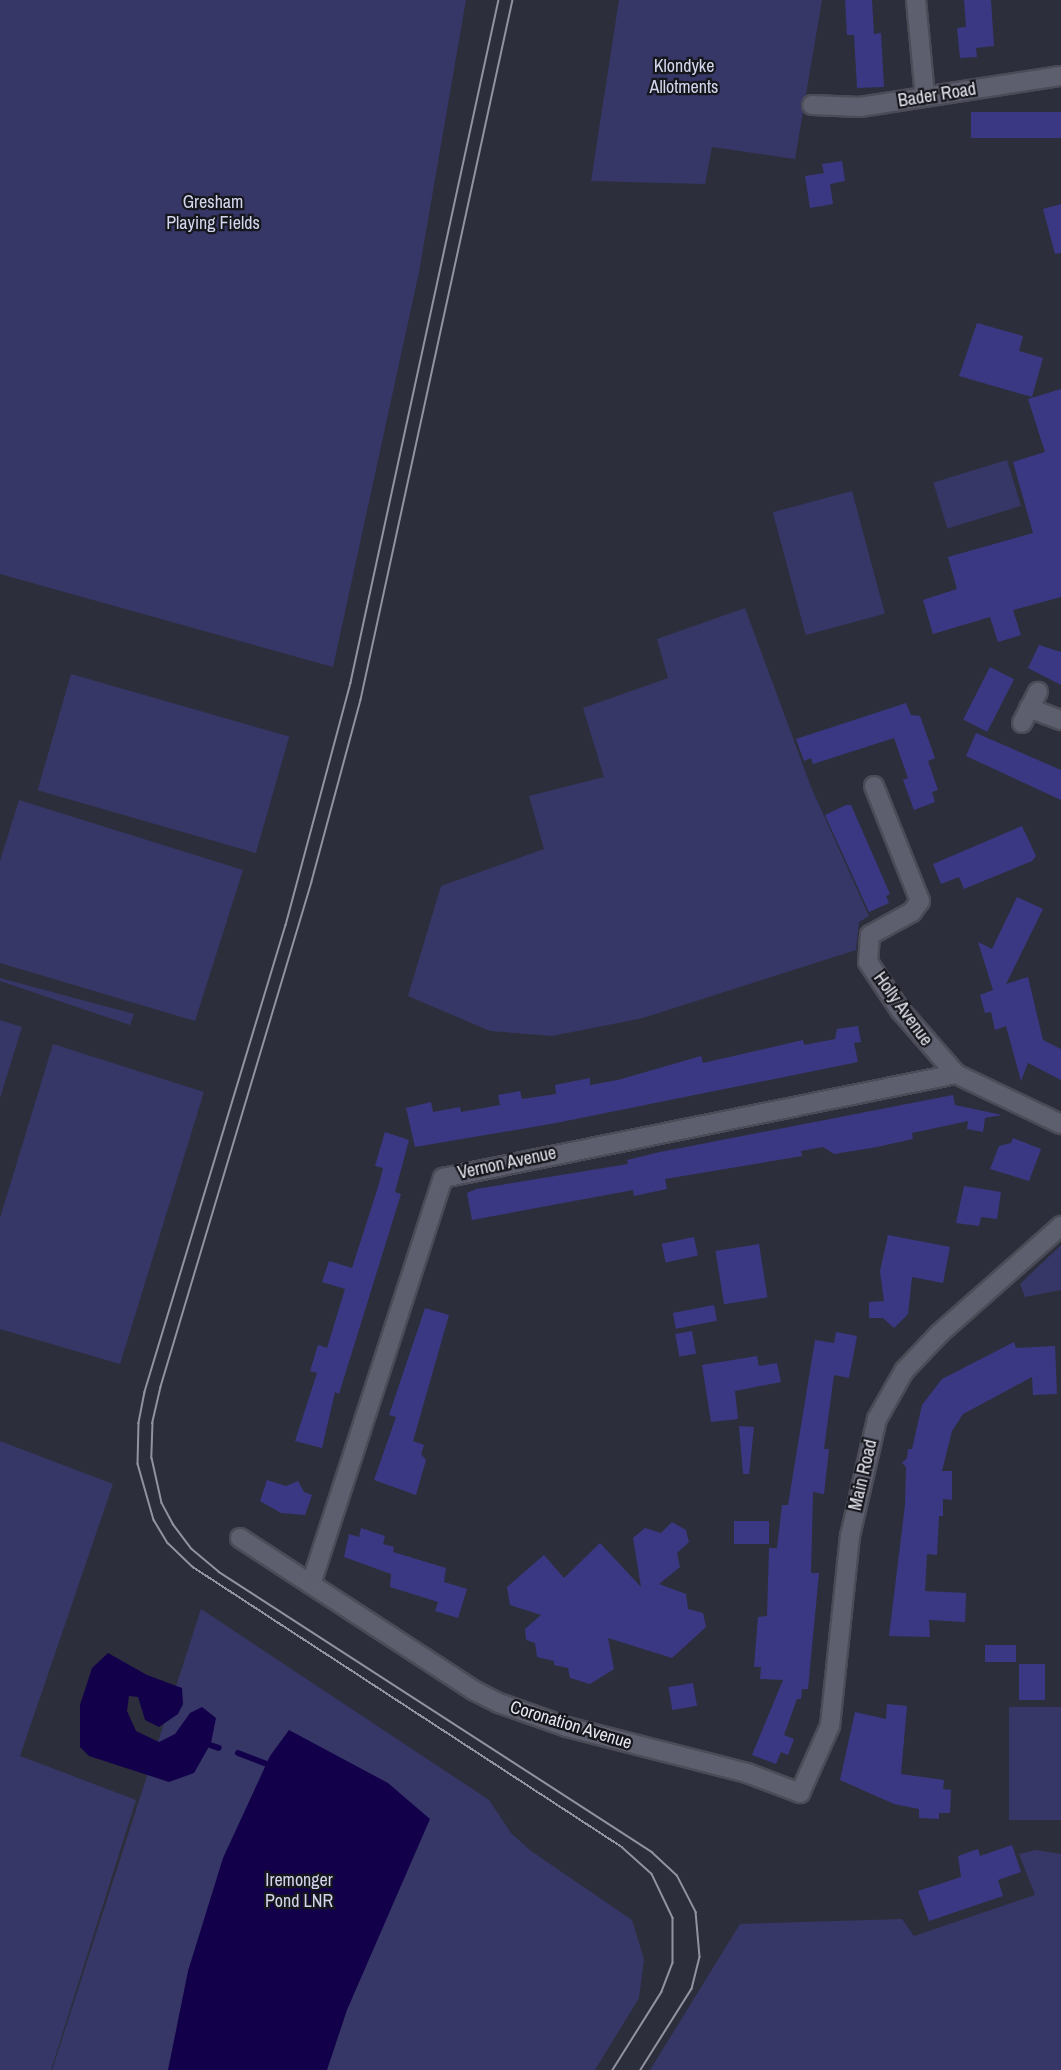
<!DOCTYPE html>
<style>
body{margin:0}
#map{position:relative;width:1061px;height:2070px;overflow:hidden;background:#2d2e3b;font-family:"Archivo Narrow",sans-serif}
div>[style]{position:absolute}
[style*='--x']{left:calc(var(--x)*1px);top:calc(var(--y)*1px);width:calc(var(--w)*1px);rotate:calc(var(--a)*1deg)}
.green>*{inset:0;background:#363767;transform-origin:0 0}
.water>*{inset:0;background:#13004a}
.stream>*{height:6px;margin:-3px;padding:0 3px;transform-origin:3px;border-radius:3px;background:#13004a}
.building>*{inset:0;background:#3b3883;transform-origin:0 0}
.roads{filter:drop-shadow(2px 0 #4b4c57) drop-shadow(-2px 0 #4b4c57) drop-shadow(0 2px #4b4c57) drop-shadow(0 -2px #4b4c57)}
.minor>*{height:18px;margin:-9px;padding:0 9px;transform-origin:9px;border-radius:9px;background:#5e5f6e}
.tram>*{height:1.5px;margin:-0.75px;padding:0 0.75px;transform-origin:0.75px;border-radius:0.75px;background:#92939e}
span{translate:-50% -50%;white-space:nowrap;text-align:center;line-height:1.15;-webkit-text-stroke:4.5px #16171d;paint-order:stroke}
.park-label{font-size:18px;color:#d4d6ed}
.street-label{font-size:18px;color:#e5e6ef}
</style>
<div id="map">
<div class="green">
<div style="clip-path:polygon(0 0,466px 0,419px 272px,333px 667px,0 574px)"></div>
<div style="clip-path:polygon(619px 0,822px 0,795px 159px,712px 147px,705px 184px,591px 181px)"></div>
<div style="left:1007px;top:460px;width:48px;height:77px;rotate:73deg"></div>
<div style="left:852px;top:491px;width:127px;height:82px;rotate:75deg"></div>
<div style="clip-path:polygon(745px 608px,811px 787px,869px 916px,859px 922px,856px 950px,643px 1018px,552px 1036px,490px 1031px,408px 996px,441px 886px,544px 849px,529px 796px,604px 777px,583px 708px,668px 678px,657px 639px)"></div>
<div style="left:71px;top:674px;width:227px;height:121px;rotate:16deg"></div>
<div style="clip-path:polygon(19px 800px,243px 870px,195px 1021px,0 963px,0 861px)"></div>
<div style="clip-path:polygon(0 978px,134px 1014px,130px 1025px,0 981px)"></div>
<div style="clip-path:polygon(0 1020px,22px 1027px,0 1098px)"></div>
<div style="clip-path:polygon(53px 1044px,204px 1092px,120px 1364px,0 1329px,0 1218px)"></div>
<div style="clip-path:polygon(1061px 1245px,1061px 1290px,1025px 1297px,1020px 1284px)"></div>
<div style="clip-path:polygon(0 1441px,113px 1484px,20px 1756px,136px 1800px,51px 2070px,0 2070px)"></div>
<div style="clip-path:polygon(201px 1609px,489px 1800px,511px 1833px,531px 1851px,632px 1920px,644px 1959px,639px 1998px,595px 2070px,52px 2070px)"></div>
<div style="left:1061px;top:1707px;width:113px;height:52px;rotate:90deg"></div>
<div style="clip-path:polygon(1036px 1850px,1061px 1854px,1061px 2070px,650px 2070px,740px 1924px,902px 1919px,914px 1936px,1035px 1895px,1019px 1854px)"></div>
</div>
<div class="water">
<div style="clip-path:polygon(108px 1653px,147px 1675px,182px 1688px,183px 1704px,178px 1714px,159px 1727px,145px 1720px,138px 1697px,129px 1696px,127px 1711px,136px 1731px,159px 1742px,175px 1734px,190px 1713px,202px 1707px,216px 1718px,211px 1743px,194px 1773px,169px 1782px,89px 1756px,80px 1747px,80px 1705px,92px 1668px)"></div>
<div style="clip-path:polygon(289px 1730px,388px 1783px,430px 1819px,347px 2010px,327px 2070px,168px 2070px,188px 1971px,223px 1858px,270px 1756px)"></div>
</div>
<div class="stream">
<div style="--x:210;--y:1745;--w:9;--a:18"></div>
<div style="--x:238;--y:1753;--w:30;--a:21"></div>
</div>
<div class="building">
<div style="clip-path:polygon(845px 0,872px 0,874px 34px,881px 33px,884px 87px,857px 88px,854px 35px,847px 35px)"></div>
<div style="clip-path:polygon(964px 0,991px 0,994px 46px,976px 48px,977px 57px,960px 58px,957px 28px,966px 27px)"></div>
<div style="left:1061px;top:112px;width:26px;height:90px;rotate:90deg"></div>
<div style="clip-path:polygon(842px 161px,845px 181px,830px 184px,833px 204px,810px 208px,805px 176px,824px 173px,822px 164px)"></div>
<div style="clip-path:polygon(1061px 204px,1061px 253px,1055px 254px,1043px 209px)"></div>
<div style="clip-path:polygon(977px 323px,1023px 336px,1019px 351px,1043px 358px,1032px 397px,959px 376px)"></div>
<div style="clip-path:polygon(1061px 389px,1061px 597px,1013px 610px,1021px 635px,998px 642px,990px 617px,933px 634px,923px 600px,957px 589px,948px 557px,1033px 533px,1013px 462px,1045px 452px,1028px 399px)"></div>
<div style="clip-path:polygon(1039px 645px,1061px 652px,1061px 685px,1028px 668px)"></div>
<div style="left:990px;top:667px;width:27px;height:59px;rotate:27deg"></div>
<div style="clip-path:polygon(906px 703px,911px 715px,920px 716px,935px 758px,928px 761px,938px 790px,932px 792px,935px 802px,914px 810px,903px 780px,908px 778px,894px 738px,813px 764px,811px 758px,804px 761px,796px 739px)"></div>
<div style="clip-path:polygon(976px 733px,1061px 770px,1061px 800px,966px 756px)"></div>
<div style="clip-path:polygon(846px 805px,851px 805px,890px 894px,886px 896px,889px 903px,869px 912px,825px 815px)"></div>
<div style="clip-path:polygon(1022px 826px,1036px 856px,1032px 861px,964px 889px,959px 877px,941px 884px,933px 864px)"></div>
<div style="clip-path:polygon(1017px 897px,1043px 909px,1006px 984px,1028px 977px,1043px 1040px,1061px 1049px,1061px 1080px,1028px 1063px,1021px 1081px,1006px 1026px,995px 1030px,991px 1012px,985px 1013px,980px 995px,993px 990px,978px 942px,992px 949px)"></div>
<div style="clip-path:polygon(858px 1026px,861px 1042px,854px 1043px,858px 1062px,556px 1123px,415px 1147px,406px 1108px,431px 1102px,433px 1112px,460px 1107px,461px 1112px,500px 1105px,498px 1095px,520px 1091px,522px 1099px,556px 1094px,555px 1085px,590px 1078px,590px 1085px,618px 1080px,701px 1056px,703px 1063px,803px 1040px,804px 1045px,835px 1039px,837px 1029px)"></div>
<div style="clip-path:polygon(953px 1095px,955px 1105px,1002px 1115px,985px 1118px,983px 1132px,967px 1129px,968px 1121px,912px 1133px,913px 1139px,877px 1147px,834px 1154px,823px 1147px,801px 1151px,802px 1156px,665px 1179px,667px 1189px,634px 1196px,633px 1190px,472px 1220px,467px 1193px,476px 1189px,628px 1164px,627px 1160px,660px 1152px)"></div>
<div style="clip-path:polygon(385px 1132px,409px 1140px,395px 1192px,401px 1194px,339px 1394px,335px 1392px,322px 1448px,295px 1441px,317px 1373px,310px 1371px,318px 1345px,327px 1348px,345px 1289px,322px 1282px,329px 1261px,352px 1268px,379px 1184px,383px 1168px,375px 1166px)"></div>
<div style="clip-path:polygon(1013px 1138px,1041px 1149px,1029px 1181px,990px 1169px,999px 1146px,1011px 1143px)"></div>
<div style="clip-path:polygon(964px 1186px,1001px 1192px,997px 1219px,981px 1217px,979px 1226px,956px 1223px)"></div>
<div style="clip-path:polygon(888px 1235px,950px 1247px,943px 1283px,912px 1277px,908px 1314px,894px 1328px,883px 1318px,869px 1318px,869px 1302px,884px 1301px,880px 1271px)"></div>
<div style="left:694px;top:1237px;width:19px;height:33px;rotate:78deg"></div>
<div style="left:759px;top:1244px;width:54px;height:44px;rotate:81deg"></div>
<div style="left:714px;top:1305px;width:16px;height:42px;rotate:79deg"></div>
<div style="clip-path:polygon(425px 1308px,449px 1315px,413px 1441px,424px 1445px,421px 1454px,426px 1460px,416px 1495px,374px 1480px,396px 1417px,389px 1415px)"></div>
<div style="left:692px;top:1331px;width:23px;height:17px;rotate:80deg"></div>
<div style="clip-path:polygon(836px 1332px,857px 1336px,849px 1378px,834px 1375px,824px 1449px,829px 1449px,824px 1494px,813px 1492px,811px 1573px,819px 1573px,808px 1689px,802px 1689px,801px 1699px,797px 1699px,784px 1735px,794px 1739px,788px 1755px,781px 1752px,776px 1764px,752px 1755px,783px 1680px,760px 1679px,761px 1667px,754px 1667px,758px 1617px,767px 1616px,769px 1548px,777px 1548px,782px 1505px,788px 1505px,789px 1499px,815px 1340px,834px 1343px)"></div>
<div style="clip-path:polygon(1014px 1342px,1016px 1348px,1055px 1346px,1057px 1394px,1033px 1395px,1032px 1377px,963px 1414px,952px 1431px,942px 1471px,952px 1471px,952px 1500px,943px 1499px,943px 1516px,939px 1516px,937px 1555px,927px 1554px,925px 1591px,966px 1593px,965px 1622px,929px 1620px,930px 1637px,889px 1636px,905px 1505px,906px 1467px,902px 1463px,907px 1458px,908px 1449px,912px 1449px,922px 1405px,942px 1379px)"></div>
<div style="clip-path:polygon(757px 1356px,759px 1366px,777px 1363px,781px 1382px,735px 1391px,738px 1419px,711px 1422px,702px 1365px)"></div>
<div style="clip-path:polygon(739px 1426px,754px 1427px,749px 1474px,743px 1474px)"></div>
<div style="clip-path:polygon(267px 1480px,286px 1486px,298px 1481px,304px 1492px,312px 1495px,305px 1515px,281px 1513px,260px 1501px)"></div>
<div style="left:734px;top:1521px;width:35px;height:23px"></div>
<div style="clip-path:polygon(672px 1522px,686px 1530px,689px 1542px,677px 1553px,680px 1567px,659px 1584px,686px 1594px,688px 1609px,703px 1613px,706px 1627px,672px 1658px,608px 1638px,614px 1669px,590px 1684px,570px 1678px,568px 1668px,554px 1665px,554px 1661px,537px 1657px,535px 1643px,526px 1640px,525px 1629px,541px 1615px,510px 1605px,507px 1587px,544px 1555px,564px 1578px,600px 1543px,641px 1587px,633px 1538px,645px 1528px,661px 1533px)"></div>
<div style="clip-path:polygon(361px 1528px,385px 1536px,383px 1544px,394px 1547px,393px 1552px,446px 1568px,444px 1582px,467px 1589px,458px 1618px,435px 1611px,438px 1602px,390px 1587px,391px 1574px,344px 1557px,349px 1534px,359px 1537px)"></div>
<div style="left:1016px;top:1645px;width:17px;height:31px;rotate:90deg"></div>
<div style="left:1045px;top:1664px;width:36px;height:26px;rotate:90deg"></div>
<div style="left:693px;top:1683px;width:23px;height:25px;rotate:80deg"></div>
<div style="clip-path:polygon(887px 1704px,907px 1706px,901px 1774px,944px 1780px,943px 1789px,951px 1790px,950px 1813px,939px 1813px,939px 1819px,919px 1818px,919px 1809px,894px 1804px,840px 1780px,855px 1712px,886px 1719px)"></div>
<div style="clip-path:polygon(1012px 1845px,1021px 1872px,998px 1880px,1003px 1896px,929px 1921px,918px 1891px,961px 1877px,958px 1856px,978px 1849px,980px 1856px)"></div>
</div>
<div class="roads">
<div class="minor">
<div style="--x:916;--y:0;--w:97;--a:84.7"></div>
<div style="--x:812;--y:105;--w:48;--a:2.4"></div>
<div style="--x:860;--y:107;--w:203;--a:-8.8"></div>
<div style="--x:1029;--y:708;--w:34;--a:21"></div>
<div style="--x:1022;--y:723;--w:35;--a:-63"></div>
<div style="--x:874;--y:786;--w:124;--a:68.2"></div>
<div style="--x:920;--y:901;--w:14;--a:126"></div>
<div style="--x:912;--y:912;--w:48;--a:151.3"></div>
<div style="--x:870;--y:935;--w:27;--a:94"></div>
<div style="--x:868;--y:962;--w:58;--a:56.3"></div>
<div style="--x:900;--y:1010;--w:85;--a:48.8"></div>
<div style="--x:956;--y:1074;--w:116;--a:25.5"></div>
<div style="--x:240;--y:1538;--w:280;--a:33.1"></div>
<div style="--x:475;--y:1691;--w:27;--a:27"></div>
<div style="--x:499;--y:1703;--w:72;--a:19.4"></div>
<div style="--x:567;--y:1727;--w:186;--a:14.3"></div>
<div style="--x:747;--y:1773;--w:57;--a:20.7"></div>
<div style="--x:800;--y:1793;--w:73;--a:-65.9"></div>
<div style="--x:830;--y:1726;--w:191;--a:-84"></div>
<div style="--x:850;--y:1536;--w:120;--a:-77"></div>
<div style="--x:877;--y:1419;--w:55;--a:-60.6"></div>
<div style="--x:904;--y:1371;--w:52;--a:-46.5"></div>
<div style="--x:940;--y:1333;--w:162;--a:-41.5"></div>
<div style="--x:311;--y:1584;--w:427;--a:-72"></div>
<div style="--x:443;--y:1178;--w:523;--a:-11.46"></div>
</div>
</div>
<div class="tram">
<div style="--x:499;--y:0;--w:699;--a:102.23"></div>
<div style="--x:351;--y:683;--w:251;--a:105"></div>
<div style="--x:286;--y:925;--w:488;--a:106.8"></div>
<div style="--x:145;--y:1392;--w:32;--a:101"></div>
<div style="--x:139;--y:1423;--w:41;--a:91.4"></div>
<div style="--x:138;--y:1464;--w:58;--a:74.1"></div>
<div style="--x:154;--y:1520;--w:27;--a:59"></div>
<div style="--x:168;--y:1543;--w:35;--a:44"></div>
<div style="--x:193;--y:1567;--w:512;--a:33.13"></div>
<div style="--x:622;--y:1847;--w:40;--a:42"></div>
<div style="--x:652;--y:1874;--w:49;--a:64.5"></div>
<div style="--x:673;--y:1918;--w:45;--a:90"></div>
<div style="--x:673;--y:1963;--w:31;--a:111"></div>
<div style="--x:662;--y:1992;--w:92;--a:122.1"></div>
<div style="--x:513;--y:0;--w:716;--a:102.25"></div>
<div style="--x:361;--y:700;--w:188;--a:105.1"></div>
<div style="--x:312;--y:882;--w:527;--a:106.65"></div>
<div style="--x:161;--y:1387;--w:37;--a:103"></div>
<div style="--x:153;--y:1423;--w:35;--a:92"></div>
<div style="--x:152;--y:1458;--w:46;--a:77.5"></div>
<div style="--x:162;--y:1503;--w:24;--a:62"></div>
<div style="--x:173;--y:1524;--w:31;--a:53"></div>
<div style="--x:192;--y:1549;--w:35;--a:40"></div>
<div style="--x:219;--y:1572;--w:516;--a:32.89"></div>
<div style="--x:652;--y:1852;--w:34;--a:43"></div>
<div style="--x:677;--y:1875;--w:42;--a:62.8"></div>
<div style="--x:696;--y:1912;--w:45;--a:84.9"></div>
<div style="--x:700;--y:1957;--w:33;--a:104"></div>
<div style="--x:692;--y:1989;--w:96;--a:122.2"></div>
</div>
<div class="park-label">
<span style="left:684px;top:77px">Klondyke<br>Allotments</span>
<span style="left:213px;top:213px">Gresham<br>Playing Fields</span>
<span style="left:299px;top:1891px">Iremonger<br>Pond LNR</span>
</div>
<div class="street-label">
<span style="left:937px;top:95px;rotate:-9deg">Bader Road</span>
<span style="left:903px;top:1009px;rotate:54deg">Holly Avenue</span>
<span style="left:507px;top:1163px;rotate:-12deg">Vernon Avenue</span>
<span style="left:863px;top:1475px;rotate:-77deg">Main Road</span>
<span style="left:571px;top:1725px;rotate:17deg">Coronation Avenue</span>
</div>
</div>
